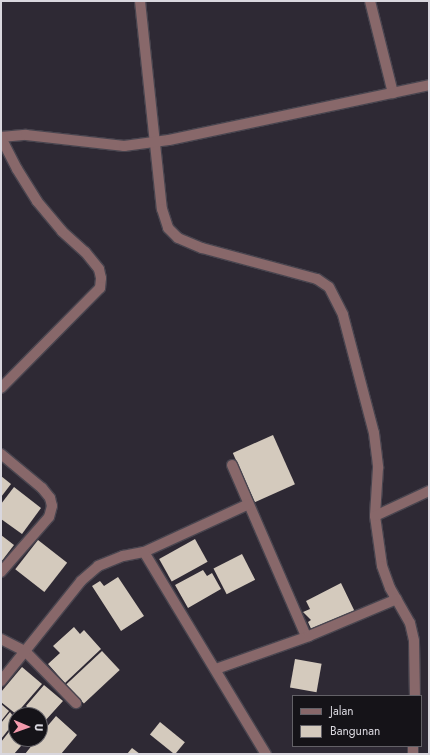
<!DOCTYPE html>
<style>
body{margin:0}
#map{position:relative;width:430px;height:755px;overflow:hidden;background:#2e2934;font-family:Jost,sans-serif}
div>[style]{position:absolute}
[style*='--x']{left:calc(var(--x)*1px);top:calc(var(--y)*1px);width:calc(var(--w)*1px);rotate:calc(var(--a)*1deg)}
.building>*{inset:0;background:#d4cabd;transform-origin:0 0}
.roads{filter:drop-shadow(1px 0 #49454f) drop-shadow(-1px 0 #49454f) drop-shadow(0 1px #49454f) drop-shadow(0 -1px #49454f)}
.minor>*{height:10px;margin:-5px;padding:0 5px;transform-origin:5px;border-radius:5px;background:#88686a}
span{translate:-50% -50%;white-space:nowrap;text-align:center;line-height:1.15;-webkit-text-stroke:4px #151318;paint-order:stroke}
.frame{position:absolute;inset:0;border:2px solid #d9d7de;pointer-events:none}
.legend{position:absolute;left:292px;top:695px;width:130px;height:52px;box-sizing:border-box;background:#151318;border:1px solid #636167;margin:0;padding:5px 7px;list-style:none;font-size:12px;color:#d9d7de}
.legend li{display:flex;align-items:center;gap:8px;height:20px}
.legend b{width:20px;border:1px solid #636167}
.north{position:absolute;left:8px;top:707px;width:40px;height:40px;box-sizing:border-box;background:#151318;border:1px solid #636167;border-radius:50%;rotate:92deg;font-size:11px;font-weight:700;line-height:16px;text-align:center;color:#d9d7de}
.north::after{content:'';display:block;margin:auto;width:14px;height:18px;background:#f39aac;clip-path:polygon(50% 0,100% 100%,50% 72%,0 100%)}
</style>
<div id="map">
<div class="building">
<div style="left:273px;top:435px;width:54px;height:44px;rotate:66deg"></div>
<div style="clip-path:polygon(1px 476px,11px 484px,1px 497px)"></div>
<div style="clip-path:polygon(14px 487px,41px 508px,22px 534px,1px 519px,1px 504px)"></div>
<div style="clip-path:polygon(1px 535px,14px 545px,1px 562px)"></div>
<div style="left:195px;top:539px;width:26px;height:41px;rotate:61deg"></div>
<div style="left:38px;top:540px;width:37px;height:37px;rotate:38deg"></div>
<div style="left:242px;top:554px;width:29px;height:32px;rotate:63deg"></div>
<div style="clip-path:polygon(203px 570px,207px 576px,212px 573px,221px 589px,188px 608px,175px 585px)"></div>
<div style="clip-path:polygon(118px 577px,144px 616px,121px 631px,92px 586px,100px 581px,104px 586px)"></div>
<div style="clip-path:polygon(341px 583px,355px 612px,313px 633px,308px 622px,311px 620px,303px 612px,310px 609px,306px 601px)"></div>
<div style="clip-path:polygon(74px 627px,80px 634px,84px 630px,101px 649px,65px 683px,48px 664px,60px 653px,53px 646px)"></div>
<div style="left:102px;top:651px;width:26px;height:49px;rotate:47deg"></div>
<div style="left:295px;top:659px;width:27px;height:29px;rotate:10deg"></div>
<div style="clip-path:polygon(22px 667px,42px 684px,16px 714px,1px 702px,1px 692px)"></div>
<div style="clip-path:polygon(44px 685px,63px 701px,44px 722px,40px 715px,36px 715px,26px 706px)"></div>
<div style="clip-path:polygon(1px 704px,9px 711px,1px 721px)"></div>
<div style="clip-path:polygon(26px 710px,32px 715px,23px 715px)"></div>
<div style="clip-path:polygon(10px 712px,16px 720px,1px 739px,1px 723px)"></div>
<div style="clip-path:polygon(56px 716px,77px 735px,61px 754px,25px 754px,37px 739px,40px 739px,40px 735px)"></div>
<div style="clip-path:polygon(40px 721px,45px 726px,40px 732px)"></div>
<div style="left:160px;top:722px;width:32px;height:16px;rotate:39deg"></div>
<div style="clip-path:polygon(16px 723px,16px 739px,27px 739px,14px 754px,1px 754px,1px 742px)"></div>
<div style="clip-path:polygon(132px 748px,140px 754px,127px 754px)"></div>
</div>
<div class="roads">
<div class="minor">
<div style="--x:140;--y:1;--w:209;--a:84"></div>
<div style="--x:162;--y:209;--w:20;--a:72"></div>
<div style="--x:168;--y:228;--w:14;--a:45"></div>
<div style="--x:178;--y:238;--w:26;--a:23"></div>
<div style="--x:202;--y:248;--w:119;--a:15.1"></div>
<div style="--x:317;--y:279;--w:14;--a:34"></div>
<div style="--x:329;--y:287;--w:31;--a:63"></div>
<div style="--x:343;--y:315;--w:122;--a:75.3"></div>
<div style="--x:374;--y:433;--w:35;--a:83"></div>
<div style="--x:378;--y:468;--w:48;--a:93.6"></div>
<div style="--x:375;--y:516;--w:50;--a:82"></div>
<div style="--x:382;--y:566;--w:23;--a:70"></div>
<div style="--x:390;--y:588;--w:40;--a:60.3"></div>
<div style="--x:410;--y:623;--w:18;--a:77"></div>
<div style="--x:414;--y:641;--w:55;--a:89"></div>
<div style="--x:370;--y:1;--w:95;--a:76"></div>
<div style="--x:1;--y:137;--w:25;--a:-5"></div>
<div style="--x:26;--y:135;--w:99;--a:6.4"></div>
<div style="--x:124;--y:146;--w:45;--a:-7.6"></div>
<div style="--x:169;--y:140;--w:266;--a:-11.9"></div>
<div style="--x:1;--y:388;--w:141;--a:-45.3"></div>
<div style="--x:100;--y:288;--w:10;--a:-84"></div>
<div style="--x:101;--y:278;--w:9;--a:-103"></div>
<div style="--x:99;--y:269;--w:22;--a:-129"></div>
<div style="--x:85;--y:252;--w:31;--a:-138"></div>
<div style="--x:62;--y:231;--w:39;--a:-130"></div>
<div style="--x:37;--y:201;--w:38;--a:-122"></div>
<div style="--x:17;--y:169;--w:36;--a:-117"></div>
<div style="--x:1;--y:454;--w:53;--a:39.7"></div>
<div style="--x:42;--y:488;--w:13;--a:51"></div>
<div style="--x:50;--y:498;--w:8;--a:76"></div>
<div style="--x:52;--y:506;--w:11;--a:105"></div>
<div style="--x:49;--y:517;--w:73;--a:131.1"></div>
<div style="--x:232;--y:465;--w:186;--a:66.6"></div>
<div style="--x:375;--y:516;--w:60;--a:-24.8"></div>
<div style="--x:144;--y:552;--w:115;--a:-24.6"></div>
<div style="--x:1;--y:639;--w:27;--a:27"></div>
<div style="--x:25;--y:651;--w:73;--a:45.6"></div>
<div style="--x:216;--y:669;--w:99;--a:-19.5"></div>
<div style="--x:309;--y:636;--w:95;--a:-22.8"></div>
<div style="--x:1;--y:681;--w:128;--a:-51.3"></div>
<div style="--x:81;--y:581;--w:23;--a:-41"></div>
<div style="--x:98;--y:566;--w:27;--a:-22"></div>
<div style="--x:123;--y:556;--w:21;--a:-11"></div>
<div style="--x:144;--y:552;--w:236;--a:58.9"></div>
<div style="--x:413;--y:754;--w:8;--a:-90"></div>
</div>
</div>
<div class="frame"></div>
<ul class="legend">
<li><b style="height:5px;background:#88686a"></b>Jalan</li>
<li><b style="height:11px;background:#d4cabd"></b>Bangunan</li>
</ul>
<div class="north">U</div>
</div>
